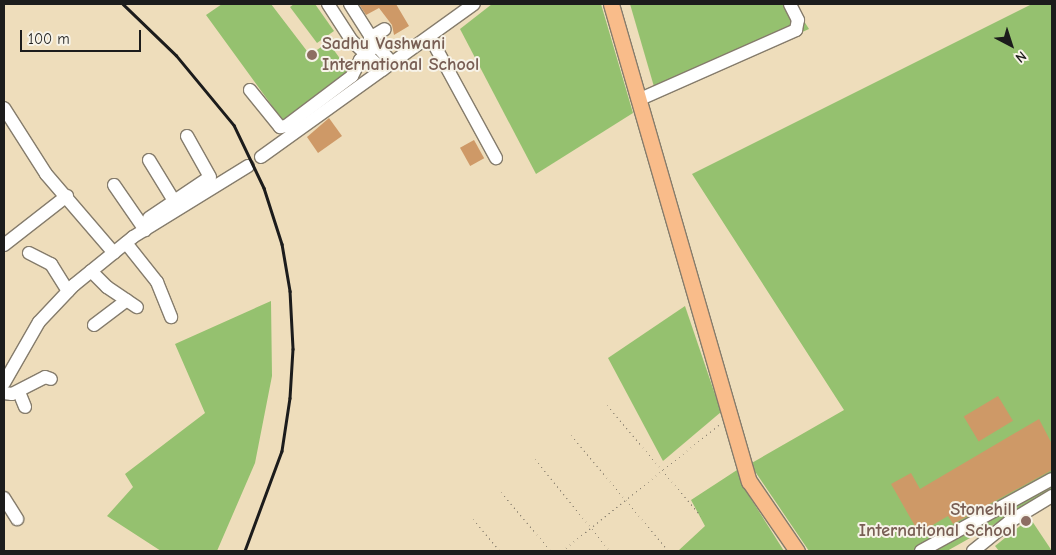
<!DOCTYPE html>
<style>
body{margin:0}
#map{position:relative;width:1056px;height:555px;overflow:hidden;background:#edb;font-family:"Comic Neue",sans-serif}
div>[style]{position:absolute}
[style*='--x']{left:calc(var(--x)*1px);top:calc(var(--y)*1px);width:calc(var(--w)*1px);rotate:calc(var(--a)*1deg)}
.green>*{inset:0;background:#95c16f}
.building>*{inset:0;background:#ce9967;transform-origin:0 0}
.path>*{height:1px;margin-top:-0.5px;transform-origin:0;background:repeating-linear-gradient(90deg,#857c6c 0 1px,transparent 0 5px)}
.roads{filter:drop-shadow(1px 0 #857c6c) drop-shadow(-1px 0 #857c6c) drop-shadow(0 1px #857c6c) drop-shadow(0 -1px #857c6c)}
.minor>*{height:12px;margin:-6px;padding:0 6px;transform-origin:6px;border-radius:6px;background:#fff}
.major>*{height:15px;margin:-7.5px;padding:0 7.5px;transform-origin:7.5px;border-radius:7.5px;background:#f9bc8a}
.rail>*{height:2.5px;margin:-1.25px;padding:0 1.25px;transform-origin:1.25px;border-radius:1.25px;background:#1c1c1c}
.dots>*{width:14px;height:14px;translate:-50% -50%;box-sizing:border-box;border:2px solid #f7f3e8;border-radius:50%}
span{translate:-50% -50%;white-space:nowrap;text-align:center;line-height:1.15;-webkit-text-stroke:4px #f7f3e8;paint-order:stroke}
.education-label{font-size:18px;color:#785e54;font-weight:700}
.left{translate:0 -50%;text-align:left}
.right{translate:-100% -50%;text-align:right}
.frame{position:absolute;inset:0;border:5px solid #1c1c1c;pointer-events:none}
.north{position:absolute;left:986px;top:20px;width:50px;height:50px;-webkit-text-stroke:4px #f7f3e8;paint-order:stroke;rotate:140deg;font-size:14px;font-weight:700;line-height:20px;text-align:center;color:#1c1c1c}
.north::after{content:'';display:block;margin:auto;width:18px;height:22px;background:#1c1c1c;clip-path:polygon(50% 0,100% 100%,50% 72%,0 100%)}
.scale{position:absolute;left:20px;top:30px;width:121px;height:22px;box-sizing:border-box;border:2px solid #1c1c1c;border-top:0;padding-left:6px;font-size:15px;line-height:18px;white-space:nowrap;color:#1c1c1c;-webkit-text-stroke:4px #f7f3e8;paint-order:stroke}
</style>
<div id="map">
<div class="green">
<div style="clip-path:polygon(222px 4px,271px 4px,310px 55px,328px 42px,349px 71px,283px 121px,206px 15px)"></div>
<div style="clip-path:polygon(294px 4px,315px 4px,334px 31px,317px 43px,290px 7px)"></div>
<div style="clip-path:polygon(492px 4px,601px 4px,633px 113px,536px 174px,460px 29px)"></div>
<div style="clip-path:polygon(630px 4px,793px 4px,809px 29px,657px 97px)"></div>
<div style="clip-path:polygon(1032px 4px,1052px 4px,1052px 492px,947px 551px,809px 551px,750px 464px,844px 410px,692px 174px)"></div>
<div style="clip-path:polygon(271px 301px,272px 376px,255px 463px,217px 551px,161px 551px,107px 516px,133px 487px,125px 474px,205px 413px,175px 344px)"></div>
<div style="clip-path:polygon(685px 306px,721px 412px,663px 461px,608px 358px)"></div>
<div style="clip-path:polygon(737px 470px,741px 483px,784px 551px,678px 551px,705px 526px,691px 500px)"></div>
<div style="clip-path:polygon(1030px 518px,1052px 551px,999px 551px,995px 546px)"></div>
</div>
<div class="building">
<div style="clip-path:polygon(359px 4px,396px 4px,409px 26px,394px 35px,392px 25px,379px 8px,366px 15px)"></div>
<div style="clip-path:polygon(329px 118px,342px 136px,318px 153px,307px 137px)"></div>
<div style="left:474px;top:140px;width:21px;height:16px;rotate:61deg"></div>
<div style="left:998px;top:396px;width:29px;height:40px;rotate:59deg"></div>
<div style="clip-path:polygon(1039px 419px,1052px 444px,1052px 470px,953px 524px,948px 516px,919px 533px,891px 484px,911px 473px,920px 489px)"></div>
</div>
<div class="path">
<div style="--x:607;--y:405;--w:145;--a:49.7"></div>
<div style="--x:571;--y:435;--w:149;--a:49.9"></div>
<div style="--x:535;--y:459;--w:119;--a:50.8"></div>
<div style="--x:501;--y:492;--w:77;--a:49.7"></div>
<div style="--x:473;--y:519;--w:42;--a:49.8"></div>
<div style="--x:562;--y:551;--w:203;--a:-38.8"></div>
</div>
<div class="roads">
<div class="minor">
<div style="--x:328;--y:4;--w:44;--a:57"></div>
<div style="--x:352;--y:41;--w:42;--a:43.1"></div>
<div style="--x:350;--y:4;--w:49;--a:57.6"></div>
<div style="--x:376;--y:45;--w:24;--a:48"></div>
<div style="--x:430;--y:37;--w:138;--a:61.4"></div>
<div style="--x:370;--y:38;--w:17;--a:-31"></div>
<div style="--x:250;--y:90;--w:48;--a:51"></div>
<div style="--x:280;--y:127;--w:6;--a:-9"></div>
<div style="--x:286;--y:126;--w:83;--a:-37.1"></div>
<div style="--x:352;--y:76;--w:18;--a:-63"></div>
<div style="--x:360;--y:60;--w:22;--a:-43"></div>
<div style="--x:638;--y:100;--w:173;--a:-23.9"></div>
<div style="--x:796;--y:30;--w:10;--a:-79"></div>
<div style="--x:798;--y:20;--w:18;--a:-117"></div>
<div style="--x:4;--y:108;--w:78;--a:57.5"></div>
<div style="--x:46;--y:174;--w:104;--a:49.3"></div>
<div style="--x:261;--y:157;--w:262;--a:-35.7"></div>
<div style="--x:149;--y:160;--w:48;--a:58.6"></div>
<div style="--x:114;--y:185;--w:55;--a:55.4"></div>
<div style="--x:149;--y:218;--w:73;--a:-33.9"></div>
<div style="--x:210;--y:177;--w:47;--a:-119.3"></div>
<div style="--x:126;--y:243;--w:50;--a:51.5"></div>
<div style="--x:157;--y:282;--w:38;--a:68"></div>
<div style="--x:4;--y:245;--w:80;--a:-37.9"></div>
<div style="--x:29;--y:253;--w:25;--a:27"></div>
<div style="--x:51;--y:264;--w:32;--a:58"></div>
<div style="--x:91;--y:271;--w:23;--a:45"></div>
<div style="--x:107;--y:287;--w:36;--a:34"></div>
<div style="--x:94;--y:325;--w:41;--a:-37.1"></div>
<div style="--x:4;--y:383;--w:70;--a:-60.2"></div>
<div style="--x:39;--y:322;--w:51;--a:-46.6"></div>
<div style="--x:74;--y:285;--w:76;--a:-39.1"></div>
<div style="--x:133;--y:237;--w:135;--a:-31.7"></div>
<div style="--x:19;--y:392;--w:16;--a:68"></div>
<div style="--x:4;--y:393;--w:8;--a:7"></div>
<div style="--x:12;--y:394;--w:37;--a:-27"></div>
<div style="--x:45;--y:377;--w:6;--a:18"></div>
<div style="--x:4;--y:498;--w:25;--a:58"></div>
<div style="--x:921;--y:551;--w:149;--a:-28.8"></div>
<div style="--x:973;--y:551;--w:46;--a:-38.9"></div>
<div style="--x:1009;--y:522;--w:50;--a:-31.2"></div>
</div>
<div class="major">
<div style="--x:611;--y:4;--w:497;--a:73.9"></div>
<div style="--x:749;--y:481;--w:85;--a:55.6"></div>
</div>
</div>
<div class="rail">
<div style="--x:123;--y:4;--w:74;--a:43.9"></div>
<div style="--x:176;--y:55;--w:91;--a:50.4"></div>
<div style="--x:234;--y:125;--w:70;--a:64.5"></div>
<div style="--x:264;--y:188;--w:59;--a:72.2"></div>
<div style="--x:282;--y:244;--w:48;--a:80.3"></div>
<div style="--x:290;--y:291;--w:58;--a:87"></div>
<div style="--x:293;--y:349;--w:49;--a:93.5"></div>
<div style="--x:290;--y:398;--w:54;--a:98.6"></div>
<div style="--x:282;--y:451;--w:107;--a:110.3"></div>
</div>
<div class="dots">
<div style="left:312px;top:55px;background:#8d6e63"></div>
<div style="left:1026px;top:521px;background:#8d6e63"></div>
</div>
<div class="education-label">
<span class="left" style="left:322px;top:55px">Sadhu Vashwani<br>International School</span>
<span class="right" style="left:1016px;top:521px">Stonehill<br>International School</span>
</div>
<div class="frame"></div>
<div class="north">N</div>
<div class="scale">100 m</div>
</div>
